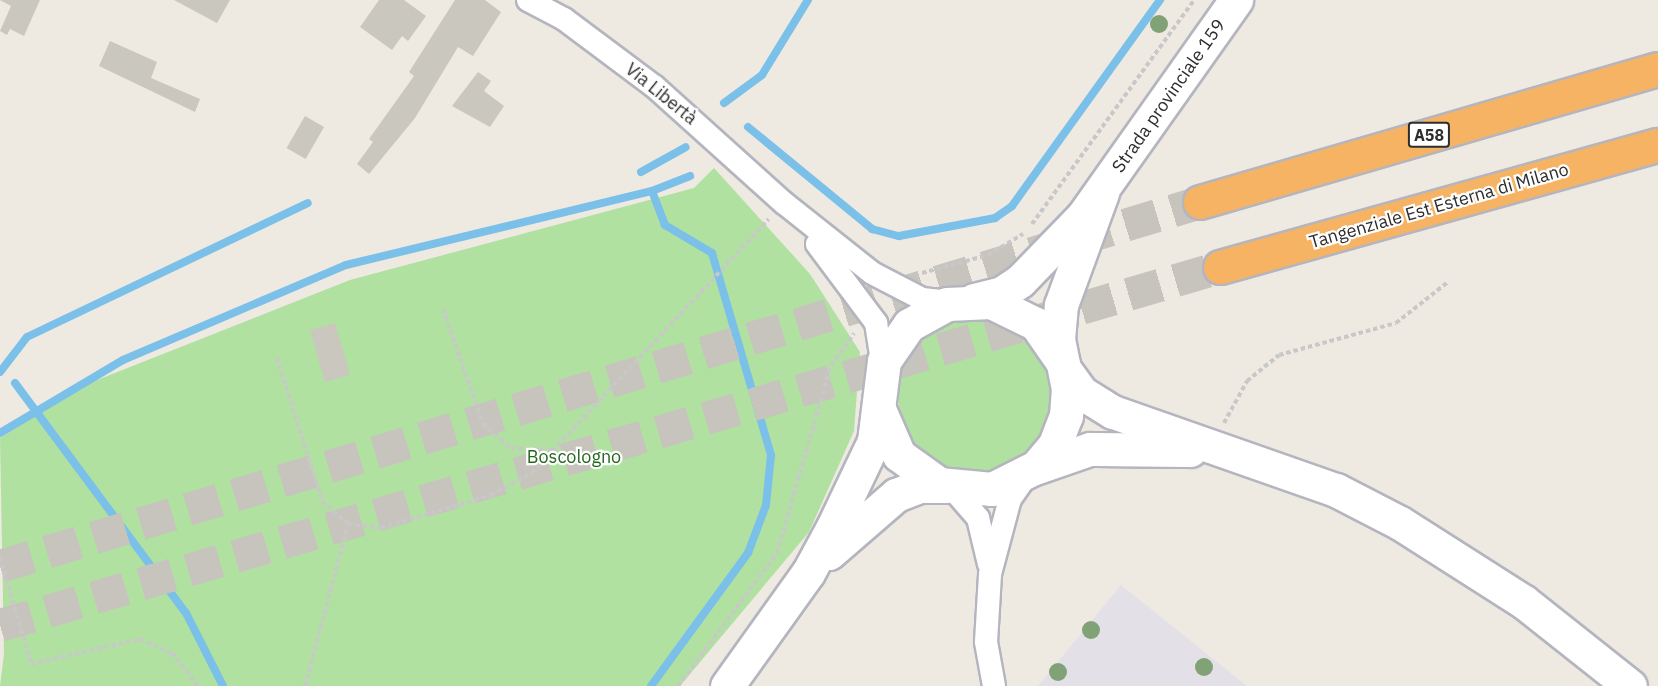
<!DOCTYPE html>
<meta charset="utf-8">
<style>
body{margin:0}
#map{position:relative;width:1658px;height:686px;overflow:hidden;background:#eee9e1;font-family:"IBM Plex Sans",sans-serif}
div>[style]{position:absolute}
[style*='--x']{left:calc(var(--x)*1px);top:calc(var(--y)*1px);width:calc(var(--w)*1px);rotate:calc(var(--a)*1deg)}
.industrial>*{inset:0;background:#e3e1e7}
.green>*{inset:0;background:#b0e1a1}
.round{border-radius:50%}
.stream>*{height:8px;margin:-4px;padding:0 4px;transform-origin:4px;border-radius:4px;background:#7bc0e9}
.building>*{inset:0;background:#cac7bf;transform-origin:0 0}
.highway-tunnel>*{height:33px;margin-top:-16.5px;transform-origin:0;background:repeating-linear-gradient(90deg,#c7c3bd 0 33px,transparent 0 49px)}
.path>*{height:4px;margin-top:-2px;transform-origin:0;background:repeating-linear-gradient(90deg,#c8c8c8 0 4.5px,transparent 0 7.5px)}
.roads{filter:drop-shadow(2px 0 #b4b5bf) drop-shadow(-2px 0 #b4b5bf) drop-shadow(0 2px #b4b5bf) drop-shadow(0 -2px #b4b5bf)}
.street>*{height:22px;margin:-11px;padding:0 11px;transform-origin:11px;border-radius:11px;background:#fff}
.secondary>*{height:33px;margin:-16.5px;padding:0 16.5px;transform-origin:16.5px;border-radius:16.5px;background:#fff}
.highway>*{height:33px;margin:-16.5px;padding:0 16.5px;transform-origin:16.5px;border-radius:16.5px;background:#f6b364}
.trees>*{width:18px;height:18px;margin:-9px;border-radius:50%;background:#81a276}
span{translate:-50% -50%;white-space:nowrap;text-align:center;line-height:1.15;-webkit-text-stroke:4.5px #fff;paint-order:stroke}
.shield-label span{padding:2px 4px;background:#fff;border:2px solid;border-radius:4px;-webkit-text-stroke-width:0}
.shield-label{font-size:16px;color:#2d2d2d;font-weight:700}
.street-label{font-size:18px;color:#2d2d2d}
.park-label{font-size:18px;color:#27681f}
</style>
<div id="map">
<div class="industrial">
<div style="clip-path:polygon(1121px 585px,1247px 686px,1038px 686px)"></div>
</div>
<div class="green">
<div style="clip-path:polygon(714px 168px,810px 274px,860px 352px,854px 431px,809px 532px,680px 686px,0 686px,4px 654px,0 438px,82px 386px,350px 280px,694px 188px)"></div>
<div class="round" style="left:898px;top:320px;width:152px;height:152px"></div>
</div>
<div class="stream">
<div style="--x:724;--y:103;--w:47;--a:-36.4"></div>
<div style="--x:762;--y:75;--w:88;--a:-58.5"></div>
<div style="--x:748;--y:127;--w:161;--a:39.4"></div>
<div style="--x:872;--y:229;--w:28;--a:15"></div>
<div style="--x:899;--y:236;--w:98;--a:-10.6"></div>
<div style="--x:995;--y:218;--w:21;--a:-35"></div>
<div style="--x:1012;--y:206;--w:254;--a:-54.3"></div>
<div style="--x:641;--y:172;--w:51;--a:-29.1"></div>
<div style="--x:0;--y:372;--w:44;--a:-52.4"></div>
<div style="--x:27;--y:337;--w:311;--a:-25.5"></div>
<div style="--x:15;--y:383;--w:287;--a:53.4"></div>
<div style="--x:186;--y:613;--w:82;--a:63.1"></div>
<div style="--x:0;--y:433;--w:143;--a:-30.7"></div>
<div style="--x:123;--y:360;--w:242;--a:-23.1"></div>
<div style="--x:346;--y:265;--w:315;--a:-13.6"></div>
<div style="--x:652;--y:191;--w:41;--a:-21.5"></div>
<div style="--x:651;--y:686;--w:165;--a:-53.9"></div>
<div style="--x:748;--y:553;--w:51;--a:-69.4"></div>
<div style="--x:766;--y:505;--w:50;--a:-84.3"></div>
<div style="--x:771;--y:455;--w:210;--a:-106.3"></div>
<div style="--x:712;--y:253;--w:55;--a:-149.2"></div>
<div style="--x:665;--y:225;--w:36;--a:-111"></div>
</div>
<div class="building">
<div style="clip-path:polygon(0 0,40px 0,24px 36px,10px 29px,7px 35px,0 31px,11px 6px)"></div>
<div style="clip-path:polygon(174px 0,230px 0,217px 23px)"></div>
<div style="clip-path:polygon(379px 0,404px 0,426px 16px,408px 41px,402px 36px,392px 50px,360px 27px)"></div>
<div style="clip-path:polygon(455px 0,485px 0,501px 12px,473px 56px,458px 47px,415px 118px,369px 174px,357px 164px,373px 142px,369px 139px,414px 76px,409px 72px)"></div>
<div style="clip-path:polygon(110px 41px,157px 62px,151px 78px,200px 99px,195px 112px,99px 66px)"></div>
<div style="clip-path:polygon(478px 72px,491px 81px,484px 91px,504px 106px,490px 127px,452px 106px)"></div>
<div style="left:305px;top:116px;width:22px;height:37px;rotate:30deg"></div>
<div style="left:335px;top:323px;width:54px;height:26px;rotate:74deg"></div>
</div>
<div class="highway-tunnel">
<div style="--x:0;--y:566;--w:1254;--a:-16.87"></div>
<div style="--x:0;--y:625;--w:1271;--a:-16.35"></div>
</div>
<div class="path">
<div style="--x:1032;--y:224;--w:276;--a:-54.1"></div>
<div style="--x:922;--y:273;--w:68;--a:-15.3"></div>
<div style="--x:988;--y:255;--w:41;--a:-31"></div>
<div style="--x:443;--y:309;--w:122;--a:70.8"></div>
<div style="--x:483;--y:424;--w:37;--a:41"></div>
<div style="--x:511;--y:448;--w:46;--a:2.5"></div>
<div style="--x:277;--y:358;--w:150;--a:72.5"></div>
<div style="--x:322;--y:501;--w:35;--a:41"></div>
<div style="--x:348;--y:524;--w:33;--a:7"></div>
<div style="--x:381;--y:528;--w:115;--a:-16.7"></div>
<div style="--x:491;--y:495;--w:47;--a:-28.2"></div>
<div style="--x:532;--y:473;--w:347;--a:-47"></div>
<div style="--x:1224;--y:423;--w:48;--a:-61.3"></div>
<div style="--x:1247;--y:381;--w:41;--a:-39.1"></div>
<div style="--x:1279;--y:355;--w:121;--a:-15.3"></div>
<div style="--x:1396;--y:323;--w:66;--a:-38.3"></div>
<div style="--x:0;--y:557;--w:111;--a:73.8"></div>
<div style="--x:31;--y:664;--w:112;--a:-12.9"></div>
<div style="--x:140;--y:639;--w:35;--a:24"></div>
<div style="--x:172;--y:653;--w:42;--a:51.8"></div>
<div style="--x:305;--y:686;--w:168;--a:-75.1"></div>
<div style="--x:678;--y:686;--w:166;--a:-53.3"></div>
<div style="--x:777;--y:553;--w:196;--a:-74"></div>
<div style="--x:831;--y:365;--w:39;--a:-54"></div>
</div>
<div class="roads">
<div class="street">
<div style="--x:528;--y:0;--w:41;--a:27.8"></div>
<div style="--x:564;--y:19;--w:114;--a:36.8"></div>
<div style="--x:655;--y:87;--w:173;--a:42"></div>
<div style="--x:784;--y:203;--w:112;--a:38.5"></div>
<div style="--x:872;--y:273;--w:56;--a:27.5"></div>
<div style="--x:922;--y:299;--w:29;--a:6"></div>
<div style="--x:817;--y:244;--w:99;--a:53.2"></div>
<div style="--x:876;--y:323;--w:45;--a:81"></div>
<div style="--x:952;--y:488;--w:40;--a:49"></div>
<div style="--x:978;--y:518;--w:47;--a:76.6"></div>
<div style="--x:994;--y:686;--w:45;--a:-100.3"></div>
<div style="--x:986;--y:642;--w:68;--a:-86.6"></div>
<div style="--x:990;--y:574;--w:78;--a:-75.1"></div>
<div style="--x:1010;--y:499;--w:29;--a:-55"></div>
</div>
<div class="secondary">
<div style="--x:974;--y:300;--w:29;--a:-14"></div>
<div style="--x:1002;--y:293;--w:22;--a:-34"></div>
<div style="--x:1020;--y:281;--w:91;--a:-45.9"></div>
<div style="--x:1083;--y:216;--w:265;--a:-54.7"></div>
<div style="--x:1065;--y:370;--w:29;--a:54"></div>
<div style="--x:1082;--y:393;--w:36;--a:32"></div>
<div style="--x:1113;--y:412;--w:236;--a:19.3"></div>
<div style="--x:1336;--y:490;--w:72;--a:27.3"></div>
<div style="--x:1400;--y:523;--w:147;--a:32.5"></div>
<div style="--x:1524;--y:602;--w:135;--a:38.4"></div>
<div style="--x:879;--y:409;--w:50;--a:66.5"></div>
<div style="--x:899;--y:455;--w:49;--a:35.9"></div>
<div style="--x:939;--y:484;--w:53;--a:5.4"></div>
<div style="--x:992;--y:489;--w:49;--a:-26.6"></div>
<div style="--x:1036;--y:467;--w:30;--a:-50"></div>
<div style="--x:1055;--y:444;--w:30;--a:-69"></div>
<div style="--x:1066;--y:416;--w:27;--a:-86"></div>
<div style="--x:1068;--y:389;--w:51;--a:-101.3"></div>
<div style="--x:1058;--y:339;--w:34;--a:-85"></div>
<div style="--x:1061;--y:305;--w:119;--a:-69.9"></div>
<div style="--x:1035;--y:468;--w:58;--a:-19.1"></div>
<div style="--x:1090;--y:449;--w:100;--a:0.6"></div>
<div style="--x:829;--y:553;--w:89;--a:-40.9"></div>
<div style="--x:896;--y:495;--w:25;--a:-21"></div>
<div style="--x:919;--y:486;--w:27;--a:0"></div>
<div style="--x:727;--y:686;--w:139;--a:-54.4"></div>
<div style="--x:808;--y:573;--w:52;--a:-61.5"></div>
<div style="--x:833;--y:527;--w:95;--a:-64.5"></div>
<div style="--x:874;--y:441;--w:81;--a:-82.9"></div>
<div style="--x:884;--y:361;--w:44;--a:-55.2"></div>
<div style="--x:909;--y:325;--w:43;--a:-28.9"></div>
<div style="--x:947;--y:304;--w:44;--a:-2.6"></div>
<div style="--x:991;--y:302;--w:50;--a:26.1"></div>
<div style="--x:1036;--y:324;--w:47;--a:55.3"></div>
</div>
<div class="highway">
<div style="--x:1200;--y:202;--w:477;--a:-16.2"></div>
<div style="--x:1220;--y:267;--w:455;--a:-15.6"></div>
</div>
</div>
<div class="trees">
<div style="left:1159px;top:24px"></div>
<div style="left:1091px;top:630px"></div>
<div style="left:1204px;top:667px"></div>
<div style="left:1058px;top:672px"></div>
</div>
<div class="shield-label">
<span style="left:1429px;top:135px">A58</span>
</div>
<div class="street-label">
<span style="left:661px;top:94px;rotate:39deg">Via Libertà</span>
<span style="left:1169px;top:96px;rotate:-55deg">Strada provinciale 159</span>
<span style="left:1439px;top:206px;rotate:-16deg">Tangenziale Est Esterna di Milano</span>
</div>
<div class="park-label">
<span style="left:574px;top:457px">Boscologno</span>
</div>
</div>
